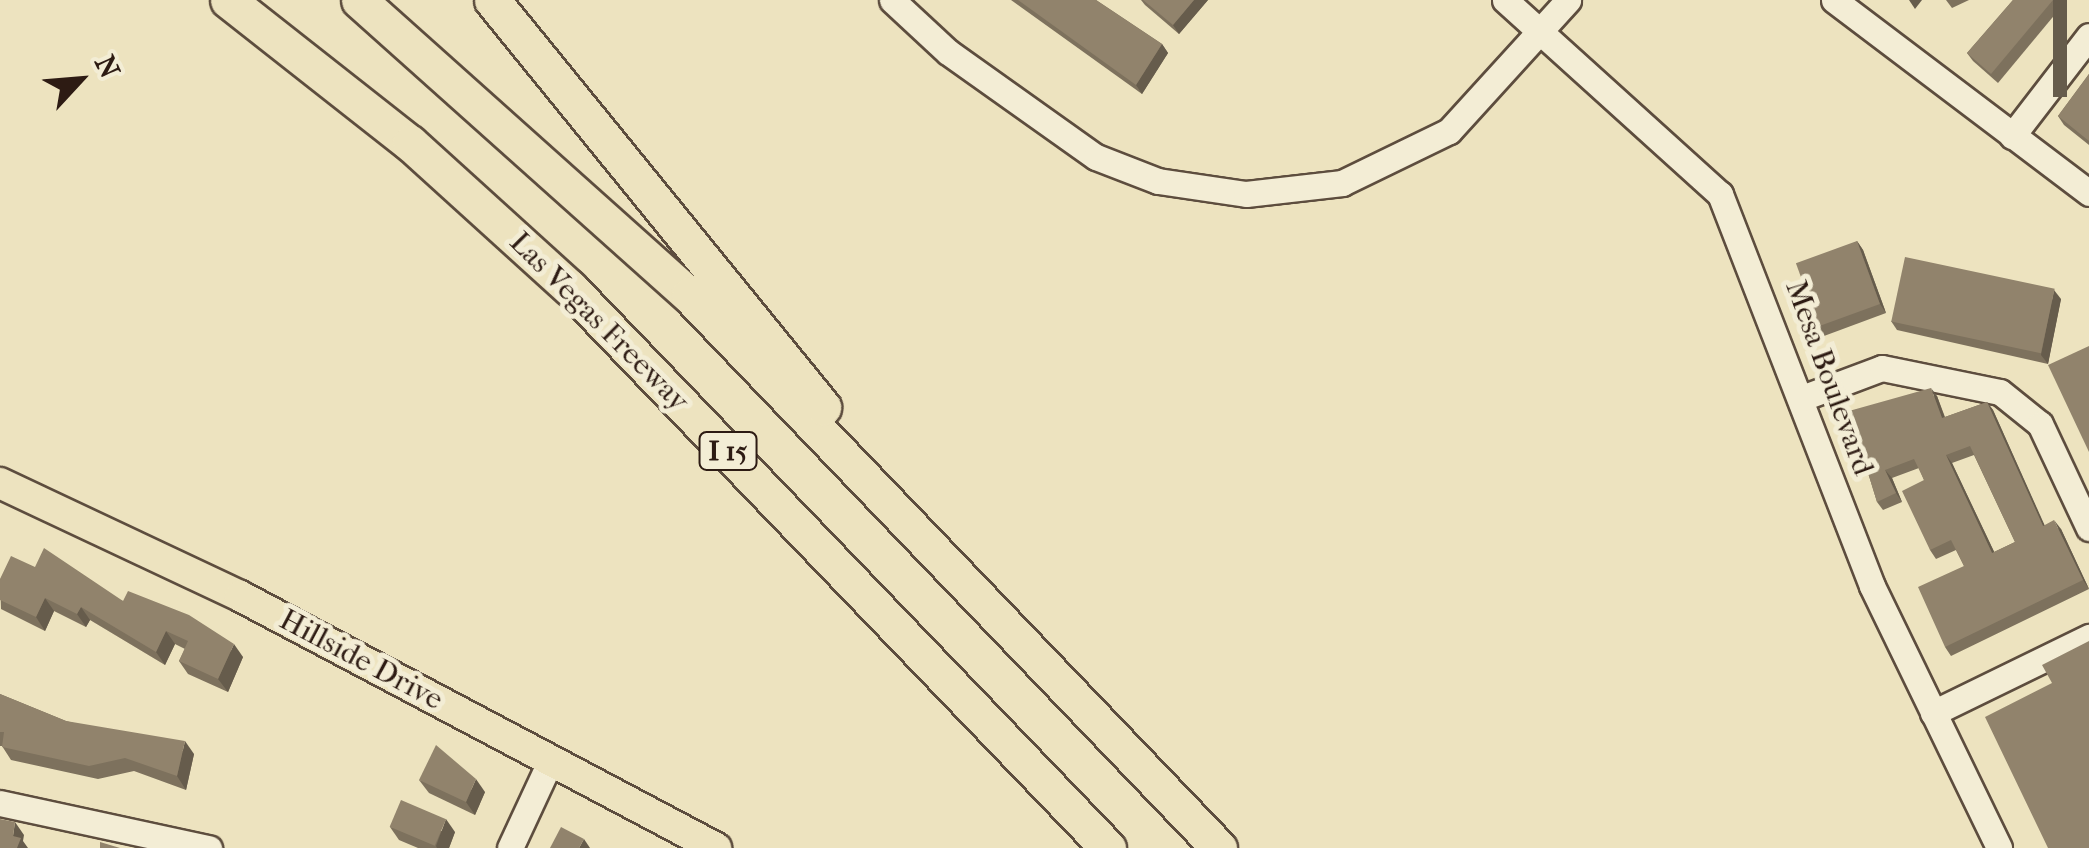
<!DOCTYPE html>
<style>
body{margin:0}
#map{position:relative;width:2089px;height:848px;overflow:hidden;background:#ede3bf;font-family:"IM FELL French Canon",serif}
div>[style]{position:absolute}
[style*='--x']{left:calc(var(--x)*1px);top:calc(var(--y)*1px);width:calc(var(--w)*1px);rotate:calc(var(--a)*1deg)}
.roads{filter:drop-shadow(2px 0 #5d4d3e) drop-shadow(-2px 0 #5d4d3e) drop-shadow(0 2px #5d4d3e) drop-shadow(0 -2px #5d4d3e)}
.minor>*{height:25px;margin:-12.5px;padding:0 12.5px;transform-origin:12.5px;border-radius:12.5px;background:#f3edd5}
.major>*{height:30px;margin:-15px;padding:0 15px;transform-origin:15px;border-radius:15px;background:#ede3bf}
.highway>*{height:35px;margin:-17.5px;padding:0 17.5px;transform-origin:17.5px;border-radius:17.5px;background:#ede3bf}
.wall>*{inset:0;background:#7d715d}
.shaded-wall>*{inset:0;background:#665c4c;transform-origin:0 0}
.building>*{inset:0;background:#91836c;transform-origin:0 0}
span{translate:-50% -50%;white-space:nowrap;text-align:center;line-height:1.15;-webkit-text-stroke:10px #f3edd5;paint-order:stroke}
.shield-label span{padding:2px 8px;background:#f3edd5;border:2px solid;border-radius:8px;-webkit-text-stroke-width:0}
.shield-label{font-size:28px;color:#2d1b13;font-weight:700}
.street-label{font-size:30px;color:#2d1b13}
.north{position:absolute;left:30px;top:30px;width:100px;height:100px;-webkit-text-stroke:8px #f3edd5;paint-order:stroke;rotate:64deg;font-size:28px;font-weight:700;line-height:40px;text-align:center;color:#2d1b13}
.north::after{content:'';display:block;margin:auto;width:35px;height:45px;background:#2d1b13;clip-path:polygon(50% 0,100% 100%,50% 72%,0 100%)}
</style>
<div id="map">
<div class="roads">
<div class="minor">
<div style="--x:892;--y:0;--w:76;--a:42.9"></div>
<div style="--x:948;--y:52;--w:181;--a:35.4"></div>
<div style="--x:1096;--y:157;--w:66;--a:21.2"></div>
<div style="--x:1158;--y:181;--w:89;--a:8.4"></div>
<div style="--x:1246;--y:194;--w:97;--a:-6.5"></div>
<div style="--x:1342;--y:183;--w:119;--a:-25.9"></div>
<div style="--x:1449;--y:131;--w:177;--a:-47.7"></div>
<div style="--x:1505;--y:0;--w:290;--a:42.1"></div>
<div style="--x:1720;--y:194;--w:420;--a:68.8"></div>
<div style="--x:1872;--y:586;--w:291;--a:64.1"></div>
<div style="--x:1834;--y:0;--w:320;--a:37.1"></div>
<div style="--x:2012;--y:136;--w:126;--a:-52.4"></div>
<div style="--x:1802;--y:398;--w:85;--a:-20.6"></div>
<div style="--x:1882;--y:368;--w:120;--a:11.5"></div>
<div style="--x:2000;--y:392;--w:51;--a:38.7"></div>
<div style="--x:2040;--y:424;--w:115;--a:64.8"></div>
<div style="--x:1933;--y:713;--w:174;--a:-26"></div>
<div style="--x:0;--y:803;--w:214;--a:12.2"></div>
<div style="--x:510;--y:848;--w:95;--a:-65.1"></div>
</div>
<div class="major">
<div style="--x:0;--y:483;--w:265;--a:25.2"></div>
<div style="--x:240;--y:596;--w:539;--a:27.9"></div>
</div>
<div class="highway">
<div style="--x:228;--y:0;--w:231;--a:38.2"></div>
<div style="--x:410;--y:143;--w:215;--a:42.2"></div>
<div style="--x:569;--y:287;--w:778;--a:46.15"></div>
<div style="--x:359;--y:0;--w:443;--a:41.8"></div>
<div style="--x:689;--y:295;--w:766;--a:46.22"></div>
<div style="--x:492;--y:0;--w:525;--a:50.88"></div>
</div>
</div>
<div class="wall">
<div style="clip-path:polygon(1011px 0,1096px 0,1162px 44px,1168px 53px,1142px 94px)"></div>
<div style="clip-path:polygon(1141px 0,1208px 0,1179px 34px,1145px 5px)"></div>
<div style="clip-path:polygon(1946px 0,1969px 0,1952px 8px)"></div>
<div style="clip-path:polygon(2013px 0,2067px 0,1998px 83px,1973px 61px,1967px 53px)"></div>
<div style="clip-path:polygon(2089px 74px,2089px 145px,2064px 125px,2058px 116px)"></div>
<div style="clip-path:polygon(1857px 241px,1863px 250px,1886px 313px,1824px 336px,1818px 327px)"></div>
<div style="clip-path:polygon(2061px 299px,2048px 364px,1897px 330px,1891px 321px)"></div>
<div style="clip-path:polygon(evenodd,1937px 396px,1945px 417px,1987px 402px,1993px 410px,2044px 525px,2061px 529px,2089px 589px,1951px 656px,1945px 647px,1964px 566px,1956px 550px,1936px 559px,1930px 550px,1924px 480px,1919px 468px,1892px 478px,1902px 502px,1883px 510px,1877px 502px,1849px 411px,1937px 396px,1974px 455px,2015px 542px,1994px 552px,1952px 463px,1974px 455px)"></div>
<div style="clip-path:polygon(35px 567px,123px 601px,243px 657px,228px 692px,188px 674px,179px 661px,185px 649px,175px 644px,165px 665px,90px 620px,86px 627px,54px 611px,45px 631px,1px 609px,0 579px)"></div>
<div style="clip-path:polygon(0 694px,66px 721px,194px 754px,186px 790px,134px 771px,98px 779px,11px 760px,2px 746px,0 746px)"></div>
<div style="clip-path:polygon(419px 780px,485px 792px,475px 815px,429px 793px)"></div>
<div style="clip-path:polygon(390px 827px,455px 832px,449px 848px,418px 848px,399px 840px)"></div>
</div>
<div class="shaded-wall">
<div style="clip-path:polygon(1194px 0,1208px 0,1179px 34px,1173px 25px)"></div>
<div style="clip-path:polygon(1909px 0,1922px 0,1915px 9px)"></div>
<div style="left:2053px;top:0;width:14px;height:97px"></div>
<div style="clip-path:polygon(1162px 44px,1168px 53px,1142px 94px,1136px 85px)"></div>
<div style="clip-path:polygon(1857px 241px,1863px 250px,1886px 313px,1880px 304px)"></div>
<div style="clip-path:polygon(2054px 290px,2061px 299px,2048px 364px,2041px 355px)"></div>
<div style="clip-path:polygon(1931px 388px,1937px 396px,1948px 427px,1942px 418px)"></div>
<div style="clip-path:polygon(1987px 402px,1993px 410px,2049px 535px,2043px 526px)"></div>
<div style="clip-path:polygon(1946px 455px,1952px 463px,1999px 562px,1992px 553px)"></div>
<div style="clip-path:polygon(1885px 470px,1892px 478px,1902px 502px,1896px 493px)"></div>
<div style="clip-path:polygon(2054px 520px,2061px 529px,2089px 589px,2083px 580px)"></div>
<div style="clip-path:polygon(45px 598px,54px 611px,45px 631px,36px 617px)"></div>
<div style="clip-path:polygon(81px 607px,90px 620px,86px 627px,77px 614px)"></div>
<div style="clip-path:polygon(166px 631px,175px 644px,165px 665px,156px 652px)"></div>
<div style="clip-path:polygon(234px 644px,243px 657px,228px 692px,218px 679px)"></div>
<div style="clip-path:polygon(185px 741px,194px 754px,186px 790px,177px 776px)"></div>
<div style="clip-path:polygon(476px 779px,485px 792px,475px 815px,466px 802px)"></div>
<div style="clip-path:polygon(446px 819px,455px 832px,449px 848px,437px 848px,436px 846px)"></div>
<div style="clip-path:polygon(15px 822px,24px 835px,23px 841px,28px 848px,17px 848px,13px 836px)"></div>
<div style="clip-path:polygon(584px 839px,590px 848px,579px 848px)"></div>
</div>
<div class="building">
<div style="clip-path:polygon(1018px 0,1096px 0,1162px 44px,1136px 85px)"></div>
<div style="clip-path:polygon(1143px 0,1194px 0,1173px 25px)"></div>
<div style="clip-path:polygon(2013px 0,2053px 0,1991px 74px,1967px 53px)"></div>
<div style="clip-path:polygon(2089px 74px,2089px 141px,2058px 116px)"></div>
<div style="left:1857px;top:241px;width:67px;height:65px;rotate:70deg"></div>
<div style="left:1905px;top:257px;width:153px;height:66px;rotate:12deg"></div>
<div style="clip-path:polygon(2089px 346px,2089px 452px,2048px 365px)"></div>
<div style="clip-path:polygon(evenodd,1931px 388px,1942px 418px,1987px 402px,2043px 526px,2054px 520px,2083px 580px,1945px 647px,1918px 587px,1964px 566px,1951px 540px,1930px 550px,1902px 491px,1924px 480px,1914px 459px,1885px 470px,1896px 493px,1877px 502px,1849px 411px,1931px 388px,1970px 446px,2015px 542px,1992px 553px,1946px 455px,1970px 446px)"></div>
<div style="clip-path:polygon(44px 548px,123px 601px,128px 591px,189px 615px,234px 644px,218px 679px,179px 661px,188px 641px,166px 631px,156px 652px,81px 607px,77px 614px,45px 598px,36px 617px,0 600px,0 579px,11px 556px,35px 567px)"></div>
<div style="clip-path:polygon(2089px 641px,2089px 848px,2048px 848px,1985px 717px,2052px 683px,2042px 665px)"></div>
<div style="clip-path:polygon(0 694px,66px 721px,185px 741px,177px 776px,125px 758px,89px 766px,2px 747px,4px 732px,0 732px)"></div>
<div style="clip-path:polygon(436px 745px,476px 779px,466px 802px,419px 780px)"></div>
<div style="left:401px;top:800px;width:49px;height:29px;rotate:23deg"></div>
<div style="clip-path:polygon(0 819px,15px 822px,13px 836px,21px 838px,17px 848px,0 848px)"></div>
<div style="clip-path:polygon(561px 827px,584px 839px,579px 848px,550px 848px)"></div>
<div style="clip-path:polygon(100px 842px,120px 848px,100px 848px)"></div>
</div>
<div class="shield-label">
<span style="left:728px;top:451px">I 15</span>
</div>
<div class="street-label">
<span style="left:599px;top:322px;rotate:45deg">Las Vegas Freeway</span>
<span style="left:1829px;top:378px;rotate:70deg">Mesa Boulevard</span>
<span style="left:361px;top:660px;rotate:28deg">Hillside Drive</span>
</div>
<div class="north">N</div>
</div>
